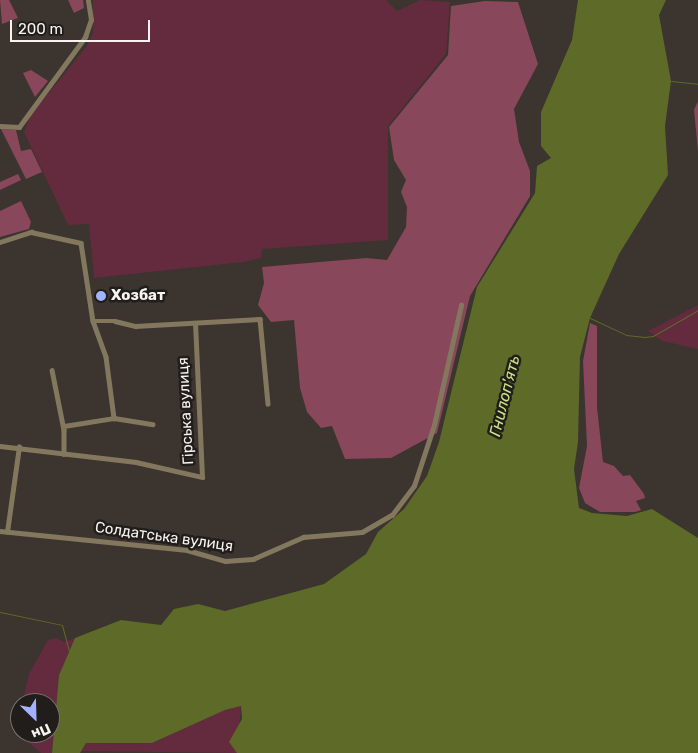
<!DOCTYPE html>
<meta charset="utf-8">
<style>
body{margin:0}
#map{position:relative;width:698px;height:753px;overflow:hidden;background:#3b342f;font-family:Rubik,sans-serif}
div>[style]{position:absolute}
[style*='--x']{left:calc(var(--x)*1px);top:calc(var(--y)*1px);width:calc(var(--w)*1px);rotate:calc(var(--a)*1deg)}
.green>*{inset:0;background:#632b3d}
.forest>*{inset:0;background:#88475a}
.water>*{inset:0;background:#5d6a28}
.stream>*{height:1px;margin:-0.5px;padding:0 0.5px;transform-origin:0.5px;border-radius:0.5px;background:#5d6a28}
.street>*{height:4.5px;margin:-2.25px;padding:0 2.25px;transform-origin:2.25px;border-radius:2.25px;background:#83785d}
.dots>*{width:14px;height:14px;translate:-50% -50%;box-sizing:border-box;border:2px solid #201d1a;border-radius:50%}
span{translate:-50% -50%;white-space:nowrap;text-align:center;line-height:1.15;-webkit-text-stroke:5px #201d1a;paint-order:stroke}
.poi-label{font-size:15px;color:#f8f3f0;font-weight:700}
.left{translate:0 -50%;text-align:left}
.street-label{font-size:15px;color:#f8f3f0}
.water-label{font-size:16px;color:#cce183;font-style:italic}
.north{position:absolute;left:10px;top:693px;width:50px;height:50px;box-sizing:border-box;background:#201d1a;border:1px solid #767370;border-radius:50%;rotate:156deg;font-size:14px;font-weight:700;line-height:20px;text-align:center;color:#f8f3f0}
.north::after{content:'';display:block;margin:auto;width:18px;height:22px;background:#a2b2fd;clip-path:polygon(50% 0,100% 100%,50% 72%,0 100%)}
.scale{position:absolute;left:10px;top:20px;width:140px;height:22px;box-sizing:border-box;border:2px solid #f8f3f0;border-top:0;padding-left:6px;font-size:15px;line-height:18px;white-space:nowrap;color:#f8f3f0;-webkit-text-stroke:4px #201d1a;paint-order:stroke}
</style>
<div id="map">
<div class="green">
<div style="clip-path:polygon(93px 0,386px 0,397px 11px,420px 0,450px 2px,446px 54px,388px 126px,388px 240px,262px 249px,261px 258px,243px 262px,94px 278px,89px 224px,68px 225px,24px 132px,31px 115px,86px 47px,93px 33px)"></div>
<div style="clip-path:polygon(698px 305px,698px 349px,662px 341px,648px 331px)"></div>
<div style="clip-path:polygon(56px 638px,64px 642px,75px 638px,59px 675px,52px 753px,41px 753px,19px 735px,19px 723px,20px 714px,20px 733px,50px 733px,50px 703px,22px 703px,29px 674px,48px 640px)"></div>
<div style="clip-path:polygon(241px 706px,237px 753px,81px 751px,86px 743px,152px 743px,225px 710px)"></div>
</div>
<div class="forest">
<div style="clip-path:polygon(0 0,9px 0,18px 18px,2px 24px)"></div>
<div style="clip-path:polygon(68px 0,83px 0,84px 8px,74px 13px)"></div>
<div style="clip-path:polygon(485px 1px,518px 2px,538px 64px,514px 109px,519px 142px,530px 171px,530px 196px,470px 296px,437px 433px,391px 458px,345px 459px,332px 426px,321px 428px,307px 412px,300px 388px,294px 320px,271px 322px,258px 305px,264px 283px,262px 267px,366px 258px,387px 260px,406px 227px,407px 207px,401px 192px,406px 180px,394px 160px,389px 127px,448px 55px,451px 6px)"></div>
<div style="clip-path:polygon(31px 70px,48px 81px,35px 97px,23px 73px)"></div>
<div style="clip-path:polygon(698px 101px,698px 151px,694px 110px)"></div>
<div style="clip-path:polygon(1px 129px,16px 130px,21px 151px,31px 149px,42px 172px,26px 179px)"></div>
<div style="clip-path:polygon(18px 174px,21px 180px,0 190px,0 182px)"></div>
<div style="clip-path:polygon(21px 201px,31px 222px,29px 229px,0 237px,0 211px)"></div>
<div style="clip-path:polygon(590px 323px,597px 326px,597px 407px,603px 462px,614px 466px,623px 476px,630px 475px,644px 494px,645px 498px,636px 501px,641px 510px,635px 512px,600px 512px,585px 503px,579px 488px,587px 446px,583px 361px)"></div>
</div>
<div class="water">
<div style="clip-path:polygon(578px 0,666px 0,659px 15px,671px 81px,665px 126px,668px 175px,619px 254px,590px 318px,580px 357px,578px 442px,574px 469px,579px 508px,592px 513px,627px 516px,652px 509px,698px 538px,698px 753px,237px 753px,229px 742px,242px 719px,241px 706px,225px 710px,152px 743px,86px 743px,80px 753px,52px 753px,59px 675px,75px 638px,121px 620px,161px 625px,174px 609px,198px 604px,225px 611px,324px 584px,366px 554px,378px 532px,404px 509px,427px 476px,439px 442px,477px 287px,535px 193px,537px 166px,551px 158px,541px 146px,541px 112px,572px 40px)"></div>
</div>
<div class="stream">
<div style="--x:671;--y:81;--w:27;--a:6"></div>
<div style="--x:590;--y:318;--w:40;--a:25"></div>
<div style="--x:626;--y:335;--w:19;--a:6"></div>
<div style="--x:645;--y:337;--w:8;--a:-7"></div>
<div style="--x:653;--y:336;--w:52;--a:-30"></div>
<div style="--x:0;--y:612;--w:63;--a:11.8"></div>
<div style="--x:62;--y:625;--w:27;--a:75"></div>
</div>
<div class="street">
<div style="--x:0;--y:126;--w:19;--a:3"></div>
<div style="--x:19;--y:127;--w:112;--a:-53.7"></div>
<div style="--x:85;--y:37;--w:18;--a:-71"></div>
<div style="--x:91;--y:20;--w:20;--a:-99"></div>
<div style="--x:0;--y:242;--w:33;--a:-18"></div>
<div style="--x:31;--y:232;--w:51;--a:12.4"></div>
<div style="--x:81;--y:243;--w:79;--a:81.3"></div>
<div style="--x:93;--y:321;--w:38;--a:70"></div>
<div style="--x:106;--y:357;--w:62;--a:82.5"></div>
<div style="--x:93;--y:321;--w:22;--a:0"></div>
<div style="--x:115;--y:321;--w:21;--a:14"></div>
<div style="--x:135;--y:326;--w:125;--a:-3.2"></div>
<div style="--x:260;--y:319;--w:85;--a:84.6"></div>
<div style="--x:52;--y:370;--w:61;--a:78.7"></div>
<div style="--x:64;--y:430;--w:24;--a:90"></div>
<div style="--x:64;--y:426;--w:51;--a:-9.1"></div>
<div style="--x:114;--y:418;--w:39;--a:9"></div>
<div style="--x:0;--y:446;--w:137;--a:6.7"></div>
<div style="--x:136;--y:462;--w:68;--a:12.8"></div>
<div style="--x:202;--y:477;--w:154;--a:-92.6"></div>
<div style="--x:0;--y:531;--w:188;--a:5.8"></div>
<div style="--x:187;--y:550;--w:40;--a:16"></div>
<div style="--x:225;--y:561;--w:28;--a:-4"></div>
<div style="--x:253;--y:559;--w:55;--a:-23.7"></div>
<div style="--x:303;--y:537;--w:59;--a:-4.8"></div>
<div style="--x:362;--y:532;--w:34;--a:-30"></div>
<div style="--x:392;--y:515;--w:36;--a:-53"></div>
<div style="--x:414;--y:486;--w:64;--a:-71.8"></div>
<div style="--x:434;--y:425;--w:123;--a:-77.3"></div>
<div style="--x:7;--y:532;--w:86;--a:-82"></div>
</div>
<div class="dots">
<div style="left:101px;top:296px;background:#a2b2fd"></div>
</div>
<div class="poi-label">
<span class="left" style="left:111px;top:296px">Хозбат</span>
</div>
<div class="street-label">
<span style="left:186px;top:411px;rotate:-93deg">Гірська вулиця</span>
<span style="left:164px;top:537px;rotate:8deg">Солдатська вулиця</span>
</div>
<div class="water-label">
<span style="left:505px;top:396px;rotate:-76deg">Гнилоп'ять</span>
</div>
<div class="north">Пн</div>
<div class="scale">200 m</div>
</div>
